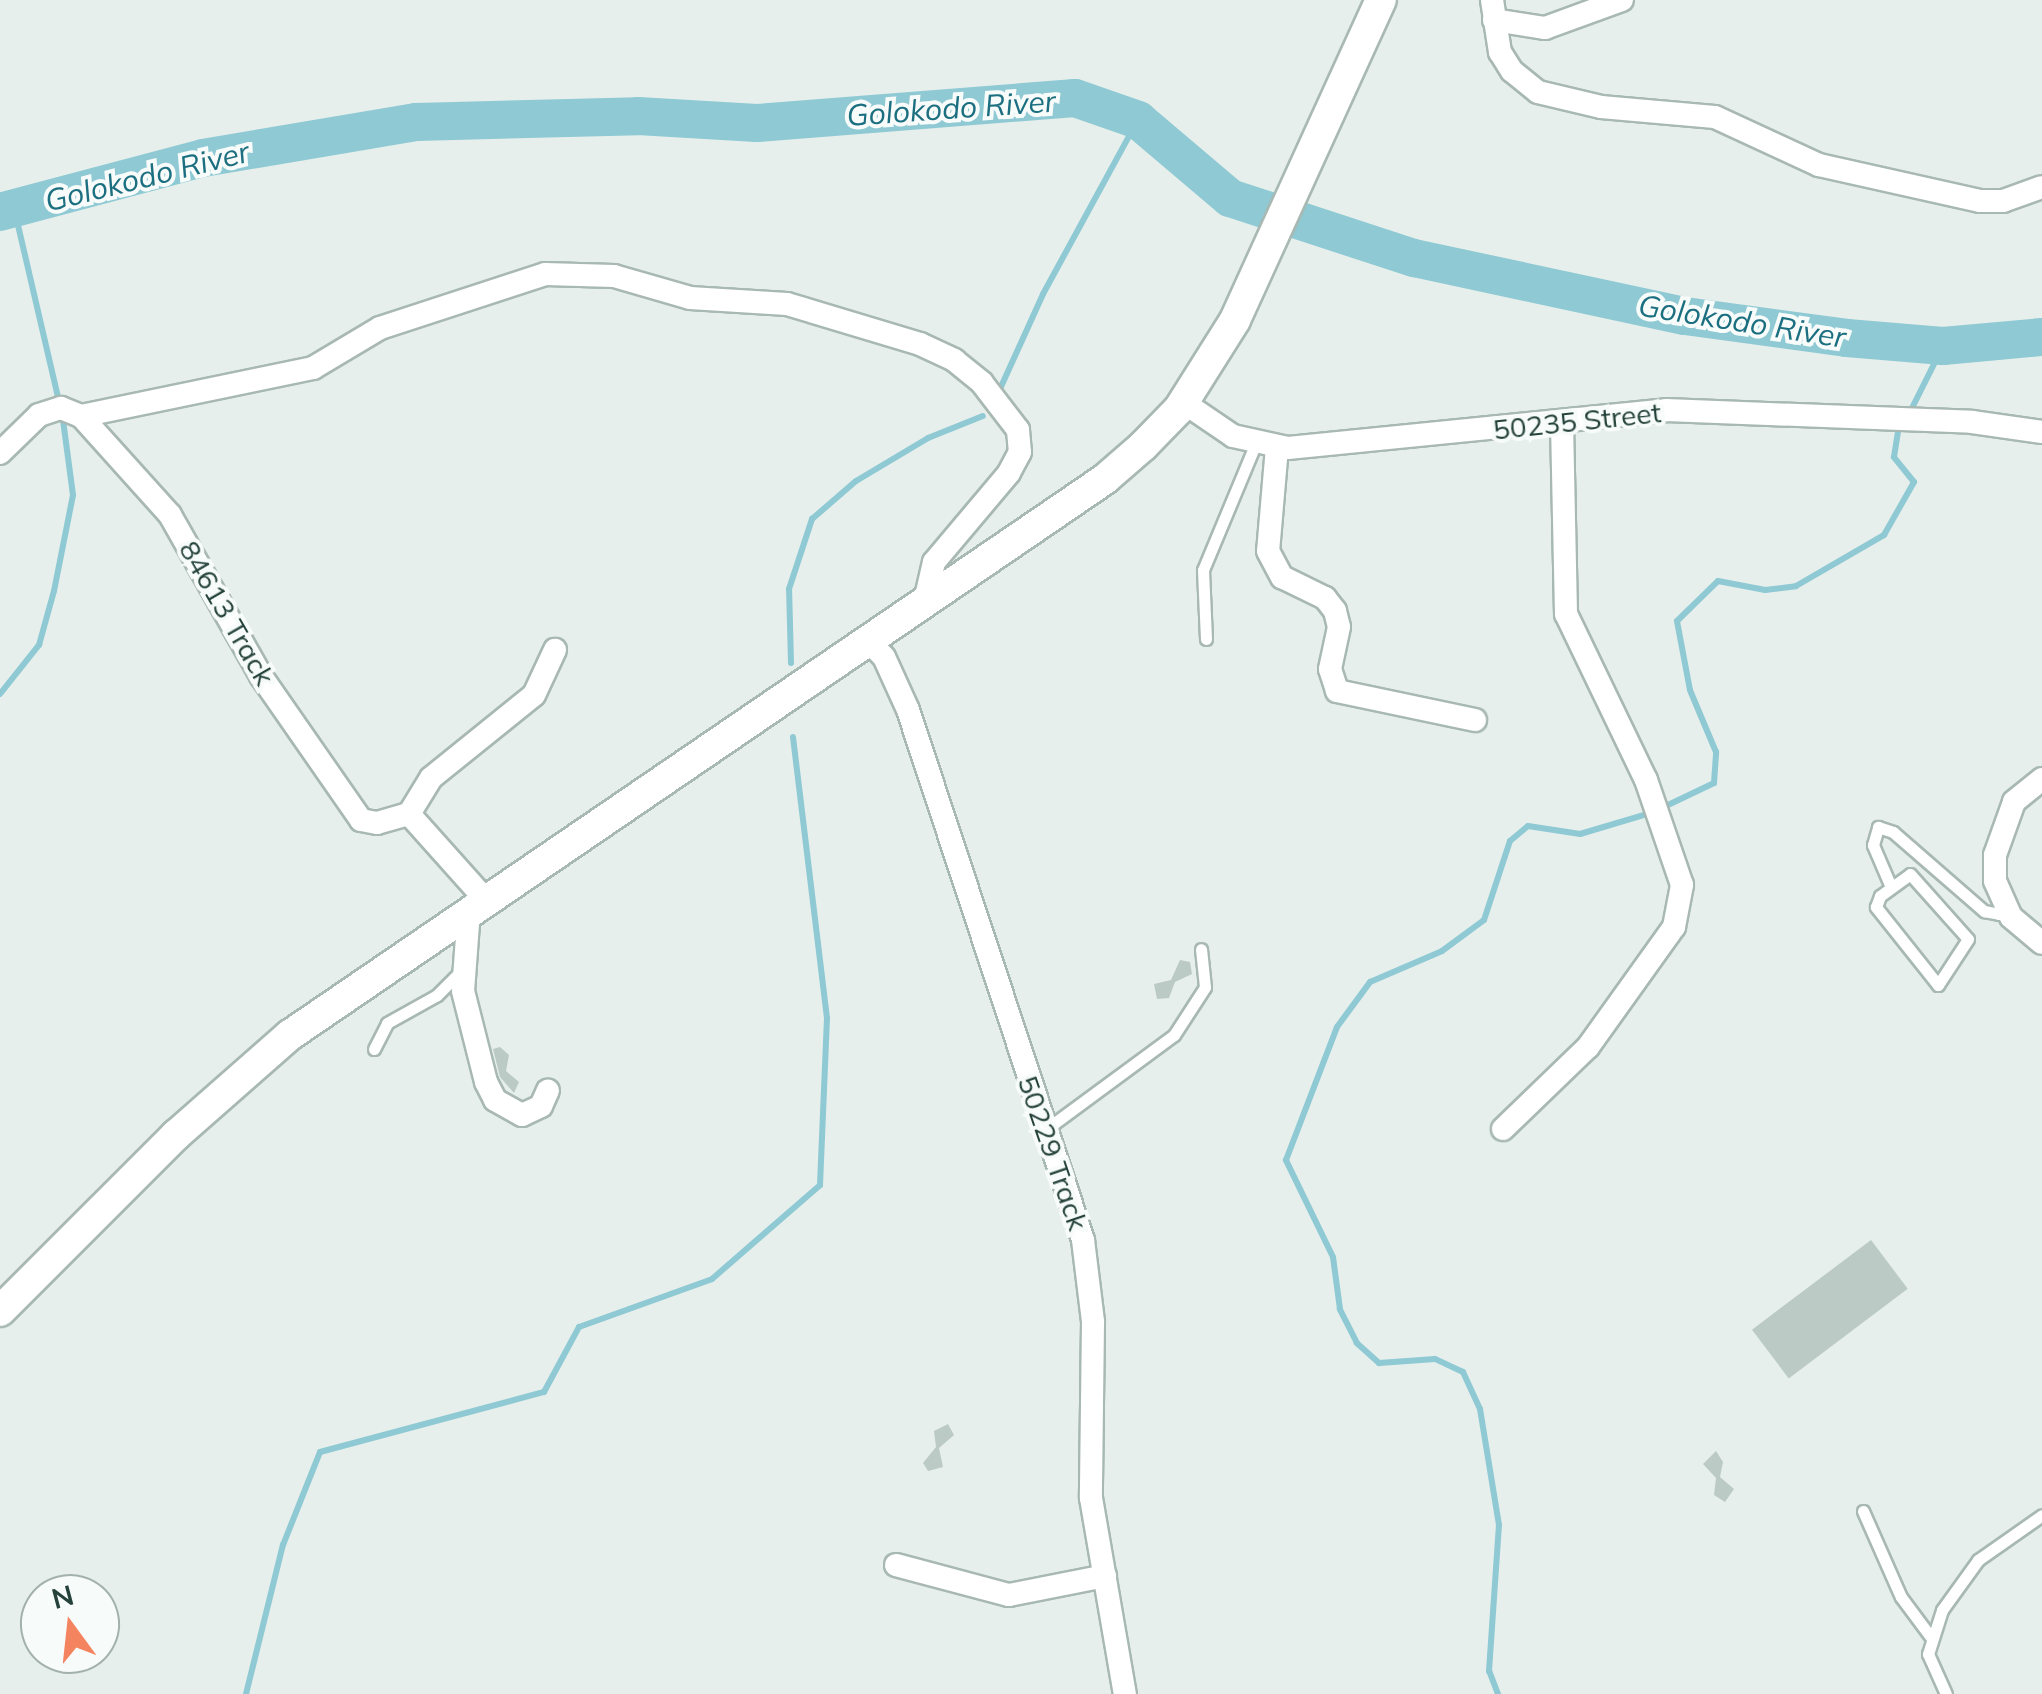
<!DOCTYPE html>
<style>
body{margin:0}
#map{position:relative;width:2042px;height:1694px;overflow:hidden;background:#e6efeb;font-family:Mulish,sans-serif}
div>[style]{position:absolute}
[style*='--x']{left:calc(var(--x)*1px);top:calc(var(--y)*1px);width:calc(var(--w)*1px);rotate:calc(var(--a)*1deg)}
.stream>*{height:6px;margin:-3px;padding:0 3px;transform-origin:3px;border-radius:3px;background:#8ec9d4}
.river>*{height:38px;margin:-19px;padding:0 19px;transform-origin:19px;border-radius:19px;background:#8ec9d4}
.building>*{inset:0;background:#bbcac4;transform-origin:0 0}
.roads{filter:drop-shadow(2px 0 #a8b8b2) drop-shadow(-2px 0 #a8b8b2) drop-shadow(0 2px #a8b8b2) drop-shadow(0 -2px #a8b8b2)}
.lane>*{height:11px;margin:-5.5px;padding:0 5.5px;transform-origin:5.5px;border-radius:5.5px;background:#fff}
.street>*{height:22px;margin:-11px;padding:0 11px;transform-origin:11px;border-radius:11px;background:#fff}
.secondary>*{height:30px;margin:-15px;padding:0 15px;transform-origin:15px;border-radius:15px;background:#fff}
span{translate:-50% -50%;white-space:nowrap;text-align:center;line-height:1.15;-webkit-text-stroke:8px #f7fbf9;paint-order:stroke}
.street-label{font-size:28px;color:#24423a}
.water-label{font-size:30px;color:#1c6f80;font-style:italic}
.north{position:absolute;left:20px;top:1574px;width:100px;height:100px;box-sizing:border-box;background:#f7fbf9;border:2px solid #a3b1ad;border-radius:50%;rotate:345deg;font-size:28px;font-weight:700;line-height:40px;text-align:center;color:#24423a}
.north::after{content:'';display:block;margin:auto;width:35px;height:45px;background:#f4845f;clip-path:polygon(50% 0,100% 100%,50% 72%,0 100%)}
</style>
<div id="map">
<div class="stream">
<div style="--x:14;--y:208;--w:198;--a:76.9"></div>
<div style="--x:1000;--y:389;--w:104;--a:-65.6"></div>
<div style="--x:1043;--y:294;--w:198;--a:-61.4"></div>
<div style="--x:1910;--y:412;--w:74;--a:-63.4"></div>
<div style="--x:791;--y:663;--w:74;--a:-91.5"></div>
<div style="--x:789;--y:589;--w:74;--a:-71.8"></div>
<div style="--x:812;--y:519;--w:58;--a:-40.8"></div>
<div style="--x:856;--y:481;--w:84;--a:-30.8"></div>
<div style="--x:928;--y:438;--w:59;--a:-21.8"></div>
<div style="--x:0;--y:694;--w:63;--a:-51.5"></div>
<div style="--x:39;--y:645;--w:56;--a:-74.5"></div>
<div style="--x:54;--y:591;--w:98;--a:-78.8"></div>
<div style="--x:73;--y:495;--w:83;--a:-97.6"></div>
<div style="--x:1668;--y:805;--w:51;--a:-25.6"></div>
<div style="--x:1714;--y:783;--w:31;--a:-86"></div>
<div style="--x:1716;--y:752;--w:67;--a:-112.8"></div>
<div style="--x:1690;--y:690;--w:70;--a:-100.7"></div>
<div style="--x:1677;--y:621;--w:57;--a:-44.3"></div>
<div style="--x:1718;--y:581;--w:48;--a:10.8"></div>
<div style="--x:1765;--y:590;--w:31;--a:-7"></div>
<div style="--x:1796;--y:586;--w:102;--a:-30.1"></div>
<div style="--x:1884;--y:535;--w:61;--a:-60.5"></div>
<div style="--x:1914;--y:482;--w:32;--a:-129"></div>
<div style="--x:1894;--y:457;--w:25;--a:-81"></div>
<div style="--x:246;--y:1694;--w:154;--a:-76.1"></div>
<div style="--x:283;--y:1545;--w:100;--a:-68.3"></div>
<div style="--x:320;--y:1452;--w:232;--a:-15"></div>
<div style="--x:544;--y:1392;--w:74;--a:-61.7"></div>
<div style="--x:579;--y:1327;--w:141;--a:-19.8"></div>
<div style="--x:712;--y:1279;--w:143;--a:-41"></div>
<div style="--x:820;--y:1185;--w:167;--a:-87.6"></div>
<div style="--x:827;--y:1018;--w:283;--a:-96.9"></div>
<div style="--x:1498;--y:1694;--w:25;--a:-111"></div>
<div style="--x:1489;--y:1671;--w:146;--a:-86.1"></div>
<div style="--x:1499;--y:1525;--w:118;--a:-99.3"></div>
<div style="--x:1480;--y:1409;--w:41;--a:-114.7"></div>
<div style="--x:1463;--y:1372;--w:31;--a:-155"></div>
<div style="--x:1435;--y:1359;--w:56;--a:175.9"></div>
<div style="--x:1379;--y:1363;--w:30;--a:-138"></div>
<div style="--x:1357;--y:1343;--w:38;--a:-117"></div>
<div style="--x:1340;--y:1309;--w:52;--a:-97.7"></div>
<div style="--x:1333;--y:1257;--w:108;--a:-115.9"></div>
<div style="--x:1286;--y:1160;--w:142;--a:-69"></div>
<div style="--x:1337;--y:1027;--w:56;--a:-53.7"></div>
<div style="--x:1370;--y:982;--w:78;--a:-23.3"></div>
<div style="--x:1442;--y:951;--w:52;--a:-36.4"></div>
<div style="--x:1484;--y:920;--w:83;--a:-71.8"></div>
<div style="--x:1510;--y:841;--w:23;--a:-40"></div>
<div style="--x:1528;--y:826;--w:53;--a:8.7"></div>
<div style="--x:1580;--y:834;--w:74;--a:-16.5"></div>
</div>
<div class="river">
<div style="--x:0;--y:212;--w:210;--a:-14.9"></div>
<div style="--x:203;--y:158;--w:216;--a:-9.6"></div>
<div style="--x:416;--y:122;--w:222;--a:-1.5"></div>
<div style="--x:638;--y:116;--w:119;--a:3.4"></div>
<div style="--x:757;--y:123;--w:319;--a:-4.5"></div>
<div style="--x:1075;--y:98;--w:67;--a:19.2"></div>
<div style="--x:1138;--y:120;--w:121;--a:40.3"></div>
<div style="--x:1230;--y:198;--w:194;--a:18.1"></div>
<div style="--x:1414;--y:258;--w:277;--a:12.1"></div>
<div style="--x:1685;--y:316;--w:163;--a:7.7"></div>
<div style="--x:1847;--y:338;--w:96;--a:4.8"></div>
<div style="--x:1943;--y:346;--w:99;--a:-5.2"></div>
</div>
<div class="building">
<div style="clip-path:polygon(1180px 960px,1190px 962px,1192px 974px,1175px 982px,1169px 998px,1157px 999px,1154px 984px,1171px 980px)"></div>
<div style="clip-path:polygon(500px 1047px,509px 1055px,506px 1071px,519px 1082px,514px 1093px,500px 1077px,493px 1049px)"></div>
<div style="left:1871px;top:1240px;width:61px;height:149px;rotate:53deg"></div>
<div style="clip-path:polygon(948px 1424px,954px 1435px,939px 1448px,943px 1467px,928px 1471px,923px 1463px,936px 1447px,934px 1431px)"></div>
<div style="clip-path:polygon(1716px 1451px,1723px 1462px,1720px 1477px,1734px 1489px,1725px 1502px,1714px 1495px,1716px 1478px,1703px 1464px)"></div>
</div>
<div class="roads">
<div class="lane">
<div style="--x:1206;--y:639;--w:69;--a:-92.5"></div>
<div style="--x:1203;--y:570;--w:135;--a:-67.4"></div>
<div style="--x:1910;--y:874;--w:87;--a:48.3"></div>
<div style="--x:1968;--y:939;--w:55;--a:123.1"></div>
<div style="--x:1938;--y:985;--w:100;--a:-128.5"></div>
<div style="--x:1876;--y:907;--w:12;--a:-70"></div>
<div style="--x:1880;--y:896;--w:37;--a:-36"></div>
<div style="--x:1891;--y:887;--w:46;--a:-113.2"></div>
<div style="--x:1873;--y:845;--w:19;--a:-74"></div>
<div style="--x:1878;--y:827;--w:16;--a:18"></div>
<div style="--x:1893;--y:832;--w:121;--a:41"></div>
<div style="--x:1984;--y:911;--w:15;--a:11"></div>
<div style="--x:1999;--y:914;--w:10;--a:-45"></div>
<div style="--x:374;--y:1049;--w:29;--a:-63"></div>
<div style="--x:387;--y:1023;--w:57;--a:-29.2"></div>
<div style="--x:437;--y:995;--w:34;--a:-45"></div>
<div style="--x:1045;--y:1130;--w:160;--a:-36.4"></div>
<div style="--x:1174;--y:1035;--w:57;--a:-57.1"></div>
<div style="--x:1205;--y:987;--w:38;--a:-96"></div>
<div style="--x:1863;--y:1511;--w:94;--a:66.2"></div>
<div style="--x:1901;--y:1597;--w:49;--a:53.4"></div>
<div style="--x:1946;--y:1694;--w:44;--a:-114.2"></div>
<div style="--x:1928;--y:1654;--w:46;--a:-72.3"></div>
<div style="--x:1942;--y:1610;--w:62;--a:-54.2"></div>
<div style="--x:1978;--y:1560;--w:78;--a:-35.1"></div>
</div>
<div class="street">
<div style="--x:1492;--y:0;--w:53;--a:81.3"></div>
<div style="--x:1500;--y:52;--w:22;--a:58"></div>
<div style="--x:1512;--y:71;--w:33;--a:39"></div>
<div style="--x:1538;--y:92;--w:65;--a:13.4"></div>
<div style="--x:1601;--y:107;--w:114;--a:5"></div>
<div style="--x:1715;--y:117;--w:115;--a:24.8"></div>
<div style="--x:1819;--y:165;--w:165;--a:12.6"></div>
<div style="--x:1980;--y:201;--w:23;--a:0"></div>
<div style="--x:2003;--y:201;--w:41;--a:-19.7"></div>
<div style="--x:1494;--y:20;--w:52;--a:8.9"></div>
<div style="--x:1545;--y:28;--w:82;--a:-20"></div>
<div style="--x:1183;--y:402;--w:60;--a:34.2"></div>
<div style="--x:1233;--y:436;--w:56;--a:12.3"></div>
<div style="--x:1288;--y:448;--w:380;--a:-5.7"></div>
<div style="--x:1666;--y:410;--w:306;--a:2.2"></div>
<div style="--x:1972;--y:422;--w:71;--a:8.1"></div>
<div style="--x:81;--y:416;--w:237;--a:-11.7"></div>
<div style="--x:313;--y:368;--w:78;--a:-30.8"></div>
<div style="--x:380;--y:328;--w:174;--a:-18.1"></div>
<div style="--x:545;--y:274;--w:69;--a:1.7"></div>
<div style="--x:614;--y:276;--w:79;--a:16.1"></div>
<div style="--x:690;--y:298;--w:97;--a:3.5"></div>
<div style="--x:787;--y:304;--w:139;--a:16.7"></div>
<div style="--x:920;--y:344;--w:38;--a:25"></div>
<div style="--x:954;--y:360;--w:36;--a:39"></div>
<div style="--x:982;--y:383;--w:59;--a:52.5"></div>
<div style="--x:1018;--y:430;--w:22;--a:85"></div>
<div style="--x:1020;--y:452;--w:24;--a:118"></div>
<div style="--x:1009;--y:473;--w:116;--a:130.1"></div>
<div style="--x:934;--y:562;--w:39;--a:103"></div>
<div style="--x:1277;--y:447;--w:104;--a:94.9"></div>
<div style="--x:1268;--y:551;--w:30;--a:62"></div>
<div style="--x:1282;--y:577;--w:48;--a:26"></div>
<div style="--x:1325;--y:598;--w:16;--a:52"></div>
<div style="--x:1335;--y:611;--w:16;--a:76"></div>
<div style="--x:1339;--y:627;--w:43;--a:102.1"></div>
<div style="--x:1330;--y:669;--w:23;--a:72"></div>
<div style="--x:1337;--y:691;--w:141;--a:11.9"></div>
<div style="--x:0;--y:453;--w:54;--a:-44.3"></div>
<div style="--x:39;--y:415;--w:23;--a:-18"></div>
<div style="--x:61;--y:408;--w:22;--a:22"></div>
<div style="--x:81;--y:416;--w:133;--a:48"></div>
<div style="--x:170;--y:515;--w:185;--a:60.5"></div>
<div style="--x:261;--y:676;--w:175;--a:55.2"></div>
<div style="--x:361;--y:820;--w:16;--a:11"></div>
<div style="--x:377;--y:823;--w:33;--a:-16"></div>
<div style="--x:866;--y:639;--w:25;--a:45"></div>
<div style="--x:884;--y:657;--w:58;--a:65.6"></div>
<div style="--x:908;--y:710;--w:558;--a:71.73"></div>
<div style="--x:1083;--y:1240;--w:83;--a:83"></div>
<div style="--x:1093;--y:1322;--w:176;--a:90.7"></div>
<div style="--x:1091;--y:1498;--w:199;--a:80.2"></div>
<div style="--x:2042;--y:779;--w:36;--a:141"></div>
<div style="--x:2014;--y:802;--w:56;--a:109.7"></div>
<div style="--x:1995;--y:855;--w:26;--a:90"></div>
<div style="--x:1995;--y:881;--w:39;--a:66"></div>
<div style="--x:2011;--y:917;--w:40;--a:40"></div>
<div style="--x:485;--y:899;--w:114;--a:-131.8"></div>
<div style="--x:409;--y:814;--w:42;--a:-58.6"></div>
<div style="--x:431;--y:778;--w:132;--a:-38.9"></div>
<div style="--x:534;--y:695;--w:50;--a:-65"></div>
<div style="--x:469;--y:910;--w:81;--a:94.2"></div>
<div style="--x:463;--y:991;--w:94;--a:75.8"></div>
<div style="--x:486;--y:1082;--w:20;--a:63"></div>
<div style="--x:495;--y:1100;--w:31;--a:29"></div>
<div style="--x:522;--y:1115;--w:21;--a:-25"></div>
<div style="--x:541;--y:1106;--w:17;--a:-66"></div>
<div style="--x:1503;--y:1129;--w:118;--a:-44"></div>
<div style="--x:1588;--y:1047;--w:148;--a:-54.4"></div>
<div style="--x:1674;--y:927;--w:43;--a:-79.2"></div>
<div style="--x:1682;--y:885;--w:111;--a:-108.9"></div>
<div style="--x:1646;--y:780;--w:184;--a:-115.7"></div>
<div style="--x:1566;--y:614;--w:193;--a:-91.2"></div>
<div style="--x:896;--y:1565;--w:117;--a:14.9"></div>
<div style="--x:1009;--y:1595;--w:98;--a:-11.2"></div>
</div>
<div class="secondary">
<div style="--x:0;--y:1311;--w:249;--a:-45"></div>
<div style="--x:176;--y:1135;--w:152;--a:-41.3"></div>
<div style="--x:290;--y:1035;--w:987;--a:-34.3"></div>
<div style="--x:1105;--y:479;--w:50;--a:-41"></div>
<div style="--x:1143;--y:446;--w:52;--a:-45.8"></div>
<div style="--x:1179;--y:409;--w:105;--a:-57.8"></div>
<div style="--x:1235;--y:320;--w:352;--a:-65.5"></div>
</div>
</div>
<div class="street-label">
<span style="left:1577px;top:421px;rotate:-6deg">50235 Street</span>
<span style="left:227px;top:613px;rotate:60deg">84613 Track</span>
<span style="left:1053px;top:1153px;rotate:71deg">50229 Track</span>
</div>
<div class="water-label">
<span style="left:951px;top:108px;rotate:-4deg">Golokodo River</span>
<span style="left:147px;top:176px;rotate:-14deg">Golokodo River</span>
<span style="left:1742px;top:321px;rotate:9deg">Golokodo River</span>
</div>
<div class="north">N</div>
</div>
